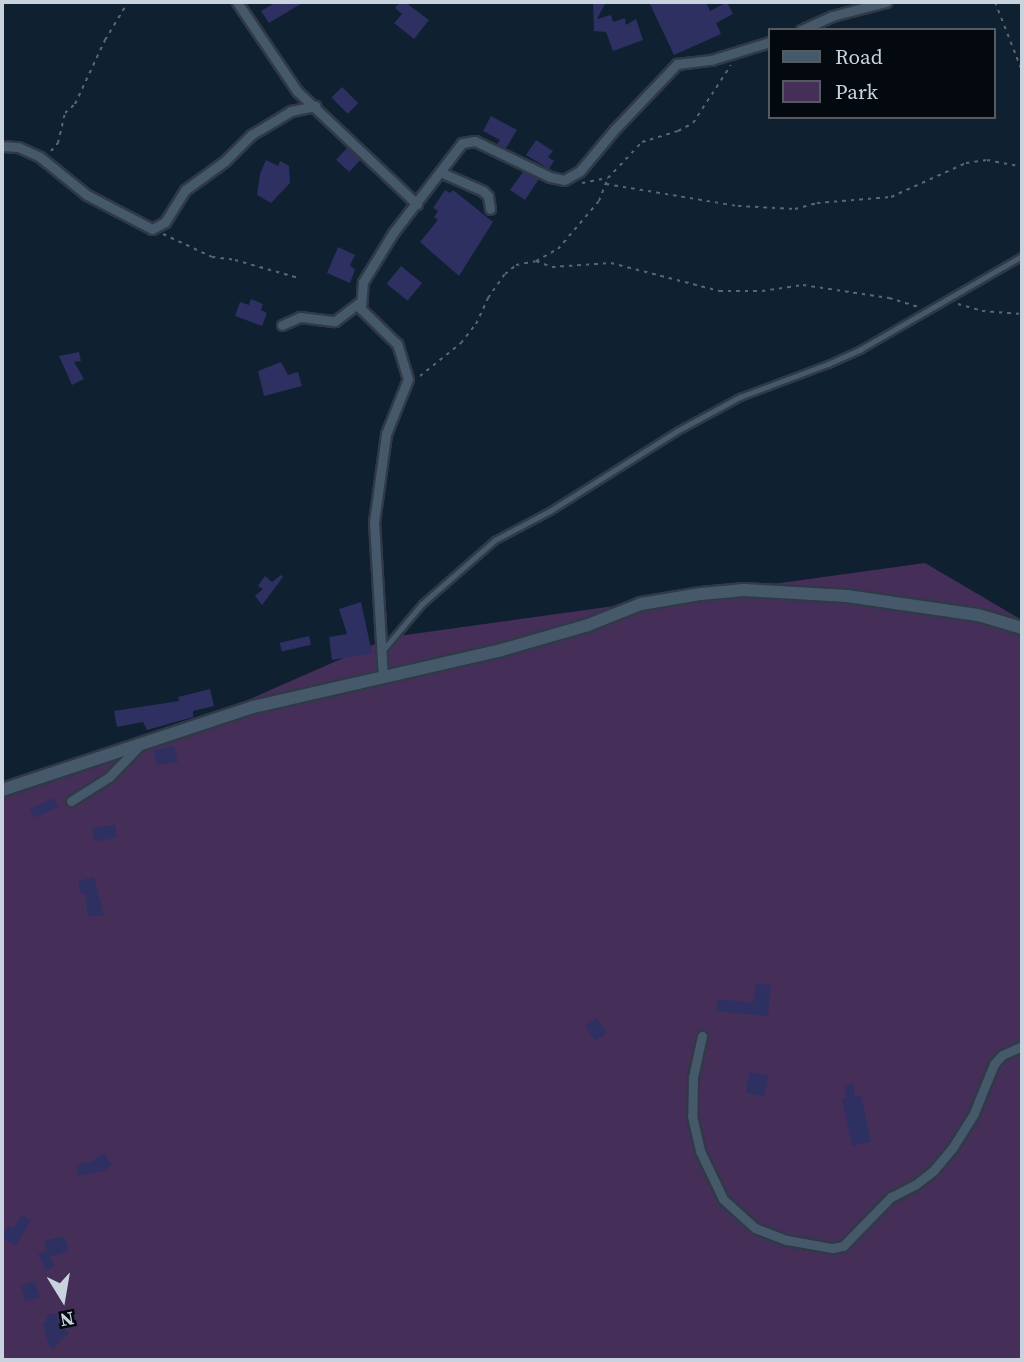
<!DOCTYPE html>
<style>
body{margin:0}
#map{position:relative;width:1024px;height:1362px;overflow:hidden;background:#0f2030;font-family:"Source Serif 4",serif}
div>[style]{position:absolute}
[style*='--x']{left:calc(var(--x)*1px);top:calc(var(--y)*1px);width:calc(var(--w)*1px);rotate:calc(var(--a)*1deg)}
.green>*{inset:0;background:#452f59}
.building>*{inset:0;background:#2d3061;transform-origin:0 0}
.path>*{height:2px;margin-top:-1px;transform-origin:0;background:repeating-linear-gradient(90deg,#596775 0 3.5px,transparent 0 8.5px)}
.roads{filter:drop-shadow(2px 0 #303947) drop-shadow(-2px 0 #303947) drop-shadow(0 2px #303947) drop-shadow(0 -2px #303947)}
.lane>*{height:4.5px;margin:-2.25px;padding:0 2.25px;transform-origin:2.25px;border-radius:2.25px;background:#46596b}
.street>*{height:9px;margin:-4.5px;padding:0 4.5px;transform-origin:4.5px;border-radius:4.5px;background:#46596b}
.secondary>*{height:12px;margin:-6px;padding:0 6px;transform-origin:6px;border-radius:6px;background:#46596b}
span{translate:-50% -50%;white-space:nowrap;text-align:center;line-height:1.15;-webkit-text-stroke:5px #040910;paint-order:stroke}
.frame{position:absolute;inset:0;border:4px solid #c9d3de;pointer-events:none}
.legend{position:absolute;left:768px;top:28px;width:228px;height:91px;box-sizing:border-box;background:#040910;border:2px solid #535a62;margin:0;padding:9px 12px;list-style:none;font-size:21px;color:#c9d3de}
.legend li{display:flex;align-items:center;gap:14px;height:35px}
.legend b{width:35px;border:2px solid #535a62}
.north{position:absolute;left:28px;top:1264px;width:70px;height:70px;-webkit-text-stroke:5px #040910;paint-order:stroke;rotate:169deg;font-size:19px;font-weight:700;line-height:28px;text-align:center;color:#c9d3de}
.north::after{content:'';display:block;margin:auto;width:24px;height:32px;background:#c9d3de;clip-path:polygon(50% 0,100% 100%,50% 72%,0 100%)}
</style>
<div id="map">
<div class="green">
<div style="clip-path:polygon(925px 563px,1022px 620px,1022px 1360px,2px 1360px,2px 788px,155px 741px,391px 637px)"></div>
</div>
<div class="building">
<div style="clip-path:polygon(276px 2px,304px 2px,269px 23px,261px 11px)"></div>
<div style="clip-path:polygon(400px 2px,405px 2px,429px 20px,414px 39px,394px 23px,402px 14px,395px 8px)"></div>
<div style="clip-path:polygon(593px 2px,606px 2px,597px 19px,611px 15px,613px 22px,625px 18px,626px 25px,636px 19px,643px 40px,613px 51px,606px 32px,594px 31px)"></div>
<div style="clip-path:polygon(649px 2px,706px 2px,710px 11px,727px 2px,733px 14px,716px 23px,721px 34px,674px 55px)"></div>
<div style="left:342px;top:87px;width:23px;height:15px;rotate:45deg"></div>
<div style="clip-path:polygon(491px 116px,517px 130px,506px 148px,497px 144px,500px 140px,483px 131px)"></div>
<div style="clip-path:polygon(536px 140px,553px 151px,548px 157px,554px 161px,549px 169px,526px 155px)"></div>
<div style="left:347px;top:148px;width:18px;height:16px;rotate:43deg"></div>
<div style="clip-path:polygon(266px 160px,278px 166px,280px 161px,289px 166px,290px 183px,271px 203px,257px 195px,260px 174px)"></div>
<div style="clip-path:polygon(523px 172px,539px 179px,525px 200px,510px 190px)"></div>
<div style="clip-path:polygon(445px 190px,450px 193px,453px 190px,493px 222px,459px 276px,420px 242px,438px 220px,434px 217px,438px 211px,433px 208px)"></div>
<div style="clip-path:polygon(338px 247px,355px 255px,350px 265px,355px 270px,350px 283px,327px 273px)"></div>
<div style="left:401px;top:266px;width:27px;height:23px;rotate:39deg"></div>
<div style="clip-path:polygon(251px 299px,263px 304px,261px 310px,267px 313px,262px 326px,235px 316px,240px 302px,249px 305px)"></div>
<div style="clip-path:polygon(79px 352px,81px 361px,74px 362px,84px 379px,72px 385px,59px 356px)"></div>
<div style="clip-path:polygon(281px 362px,288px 375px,298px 372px,302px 386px,264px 396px,258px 371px)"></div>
<div style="clip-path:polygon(281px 575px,283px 577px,262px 605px,255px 596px,263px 589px,258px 586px,265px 576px,272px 582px)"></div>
<div style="clip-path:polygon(361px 602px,372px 653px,332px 660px,329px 637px,347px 634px,339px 609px)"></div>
<div style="left:309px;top:636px;width:9px;height:30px;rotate:77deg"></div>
<div style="clip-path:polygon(210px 689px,214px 706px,193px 711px,193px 717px,147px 730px,143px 722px,117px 727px,114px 711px,179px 701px,178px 697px)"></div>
<div style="clip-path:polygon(174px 746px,178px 762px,157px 765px,154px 751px)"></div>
<div style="left:54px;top:798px;width:10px;height:26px;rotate:66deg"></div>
<div style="left:115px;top:825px;width:13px;height:23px;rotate:81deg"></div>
<div style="clip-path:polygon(94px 877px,104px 915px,88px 917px,85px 893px,81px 894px,78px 881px)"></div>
<div style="clip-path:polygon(756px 984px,771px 985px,768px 1016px,716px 1011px,718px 999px,753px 1003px)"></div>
<div style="left:596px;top:1018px;width:18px;height:14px;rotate:52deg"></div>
<div style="left:750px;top:1072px;width:19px;height:21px;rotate:12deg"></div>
<div style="clip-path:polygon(853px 1084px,855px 1097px,861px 1095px,871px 1142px,852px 1146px,842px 1099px,847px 1098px,844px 1086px)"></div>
<div style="clip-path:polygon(104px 1153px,112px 1165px,103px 1171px,78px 1176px,77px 1165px,90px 1162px)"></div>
<div style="clip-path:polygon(22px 1215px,31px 1221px,15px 1246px,2px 1237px,9px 1226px,13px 1229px)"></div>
<div style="clip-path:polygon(64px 1236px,69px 1251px,50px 1257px,55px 1266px,46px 1271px,38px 1254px,47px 1250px,49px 1255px,44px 1241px)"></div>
<div style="left:35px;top:1281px;width:17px;height:15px;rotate:73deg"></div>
<div style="clip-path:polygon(56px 1313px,59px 1324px,69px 1333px,53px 1349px,48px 1344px,43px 1323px,47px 1322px,46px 1315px)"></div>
</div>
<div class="path">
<div style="--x:995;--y:2;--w:74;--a:68.6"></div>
<div style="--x:51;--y:151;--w:11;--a:-49"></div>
<div style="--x:58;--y:143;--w:31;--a:-77"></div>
<div style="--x:65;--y:113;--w:13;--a:-42"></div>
<div style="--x:75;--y:104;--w:71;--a:-64.9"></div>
<div style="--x:105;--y:40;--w:44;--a:-58.8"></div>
<div style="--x:582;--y:183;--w:26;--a:-11"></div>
<div style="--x:608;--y:178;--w:50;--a:-46.6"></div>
<div style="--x:642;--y:142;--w:38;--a:-17"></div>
<div style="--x:678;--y:131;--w:17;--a:-28"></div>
<div style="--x:693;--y:123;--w:69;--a:-56.8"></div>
<div style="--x:606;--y:184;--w:134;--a:9.5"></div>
<div style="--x:738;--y:206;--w:57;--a:3"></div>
<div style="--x:795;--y:209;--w:23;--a:-15"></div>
<div style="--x:817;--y:203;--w:74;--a:-4.6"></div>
<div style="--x:891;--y:197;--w:82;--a:-24.4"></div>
<div style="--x:966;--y:163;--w:21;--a:-8"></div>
<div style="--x:987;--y:160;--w:36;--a:11"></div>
<div style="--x:163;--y:234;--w:54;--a:25.1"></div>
<div style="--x:212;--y:257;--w:23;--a:7"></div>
<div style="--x:235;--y:260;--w:66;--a:15.9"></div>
<div style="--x:536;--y:261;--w:17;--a:21"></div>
<div style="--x:552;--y:267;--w:59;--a:-3.9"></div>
<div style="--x:611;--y:263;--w:112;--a:14.5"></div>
<div style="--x:719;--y:291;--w:43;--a:0"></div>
<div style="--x:762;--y:291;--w:41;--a:-8.3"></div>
<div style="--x:803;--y:285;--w:87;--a:8.6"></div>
<div style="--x:889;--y:298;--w:30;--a:17"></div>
<div style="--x:958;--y:304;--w:25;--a:16"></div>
<div style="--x:982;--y:311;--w:40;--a:4.3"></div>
<div style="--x:420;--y:376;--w:53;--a:-38.8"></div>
<div style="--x:461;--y:343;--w:24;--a:-52"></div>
<div style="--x:476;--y:324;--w:29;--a:-65"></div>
<div style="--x:488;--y:298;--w:29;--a:-55"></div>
<div style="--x:505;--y:274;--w:14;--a:-39"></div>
<div style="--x:516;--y:265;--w:20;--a:-11"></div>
<div style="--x:536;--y:261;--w:25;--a:-29"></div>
<div style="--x:558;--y:249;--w:63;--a:-49.5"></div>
<div style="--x:599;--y:201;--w:25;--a:-69"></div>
</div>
<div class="roads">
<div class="lane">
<div style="--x:384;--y:649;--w:59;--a:-49.8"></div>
<div style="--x:422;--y:604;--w:97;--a:-41.2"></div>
<div style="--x:495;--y:540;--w:62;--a:-27.8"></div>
<div style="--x:550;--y:511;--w:150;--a:-32.2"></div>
<div style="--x:677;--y:431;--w:72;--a:-28.4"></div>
<div style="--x:740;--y:397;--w:94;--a:-20.6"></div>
<div style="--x:828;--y:364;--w:36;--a:-24"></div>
<div style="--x:861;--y:349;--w:186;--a:-30"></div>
</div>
<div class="street">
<div style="--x:237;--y:2;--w:107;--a:56"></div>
<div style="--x:297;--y:91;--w:165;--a:43.3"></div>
<div style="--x:801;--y:30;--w:34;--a:-24"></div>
<div style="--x:832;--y:16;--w:56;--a:-14.5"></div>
<div style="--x:2;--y:146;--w:16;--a:4"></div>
<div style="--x:18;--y:147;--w:24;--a:24"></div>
<div style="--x:40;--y:157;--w:60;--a:39"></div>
<div style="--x:87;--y:195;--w:73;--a:27.6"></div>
<div style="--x:152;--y:229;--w:15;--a:-28"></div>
<div style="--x:165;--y:222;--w:38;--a:-58"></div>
<div style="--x:185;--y:190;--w:49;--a:-35.9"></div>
<div style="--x:225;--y:161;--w:37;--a:-45"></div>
<div style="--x:251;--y:135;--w:47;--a:-31"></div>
<div style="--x:291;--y:111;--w:25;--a:-12"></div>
<div style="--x:440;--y:172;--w:47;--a:23.8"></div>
<div style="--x:483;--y:191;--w:7;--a:45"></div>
<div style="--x:488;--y:196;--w:13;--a:81"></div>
<div style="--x:282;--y:325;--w:20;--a:-24"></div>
<div style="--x:300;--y:317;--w:35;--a:7"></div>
<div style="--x:335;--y:321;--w:31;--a:-37"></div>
<div style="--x:383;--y:678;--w:156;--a:-93.3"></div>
<div style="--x:374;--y:522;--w:89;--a:-82.2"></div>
<div style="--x:386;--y:434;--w:59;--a:-68.2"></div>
<div style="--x:408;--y:379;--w:37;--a:-107"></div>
<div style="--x:397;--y:344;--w:50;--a:-135.8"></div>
<div style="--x:361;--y:309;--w:27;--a:-86"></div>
<div style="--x:363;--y:282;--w:57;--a:-58.5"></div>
<div style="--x:393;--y:233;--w:113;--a:-52.5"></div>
<div style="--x:462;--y:143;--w:13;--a:-9"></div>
<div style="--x:475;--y:141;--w:83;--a:25.6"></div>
<div style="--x:550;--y:177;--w:14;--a:12"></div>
<div style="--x:564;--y:180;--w:18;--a:-29"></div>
<div style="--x:580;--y:171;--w:55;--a:-50.2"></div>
<div style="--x:615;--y:129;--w:90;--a:-46.4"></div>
<div style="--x:677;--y:64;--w:34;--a:-7"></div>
<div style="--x:711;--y:60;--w:62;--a:-17"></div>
<div style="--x:71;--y:801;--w:45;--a:-32.3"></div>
<div style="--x:109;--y:777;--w:43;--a:-45.9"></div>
<div style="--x:702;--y:1036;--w:42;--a:102.4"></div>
<div style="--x:693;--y:1077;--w:39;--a:91"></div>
<div style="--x:692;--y:1116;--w:36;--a:77"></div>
<div style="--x:700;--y:1151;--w:53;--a:64.4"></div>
<div style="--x:723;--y:1199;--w:43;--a:42.2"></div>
<div style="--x:755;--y:1228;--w:34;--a:21"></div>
<div style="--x:787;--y:1240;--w:46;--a:10.1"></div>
<div style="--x:832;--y:1248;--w:11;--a:-10"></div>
<div style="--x:843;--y:1246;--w:69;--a:-45.6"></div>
<div style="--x:891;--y:1197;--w:27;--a:-27"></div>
<div style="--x:915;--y:1185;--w:23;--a:-38"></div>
<div style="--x:933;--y:1171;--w:31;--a:-50"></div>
<div style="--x:953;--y:1147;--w:40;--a:-58"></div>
<div style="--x:974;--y:1113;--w:53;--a:-67.8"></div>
<div style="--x:994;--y:1064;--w:12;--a:-48"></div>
<div style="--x:1002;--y:1055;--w:22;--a:-24"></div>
</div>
<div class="secondary">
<div style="--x:2;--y:790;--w:264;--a:-18.3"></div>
<div style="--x:253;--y:707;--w:251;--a:-12.9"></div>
<div style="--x:498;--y:651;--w:94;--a:-16.1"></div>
<div style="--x:588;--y:625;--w:57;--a:-21.6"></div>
<div style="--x:641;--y:604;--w:61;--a:-9.5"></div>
<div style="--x:701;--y:594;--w:43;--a:-5.3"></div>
<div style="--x:744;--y:590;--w:103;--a:3.3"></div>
<div style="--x:847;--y:596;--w:132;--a:8.3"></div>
<div style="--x:978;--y:615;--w:46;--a:16.5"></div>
</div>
</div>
<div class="frame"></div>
<ul class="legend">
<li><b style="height:9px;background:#46596b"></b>Road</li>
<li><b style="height:19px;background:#452f59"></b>Park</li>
</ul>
<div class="north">N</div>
</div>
